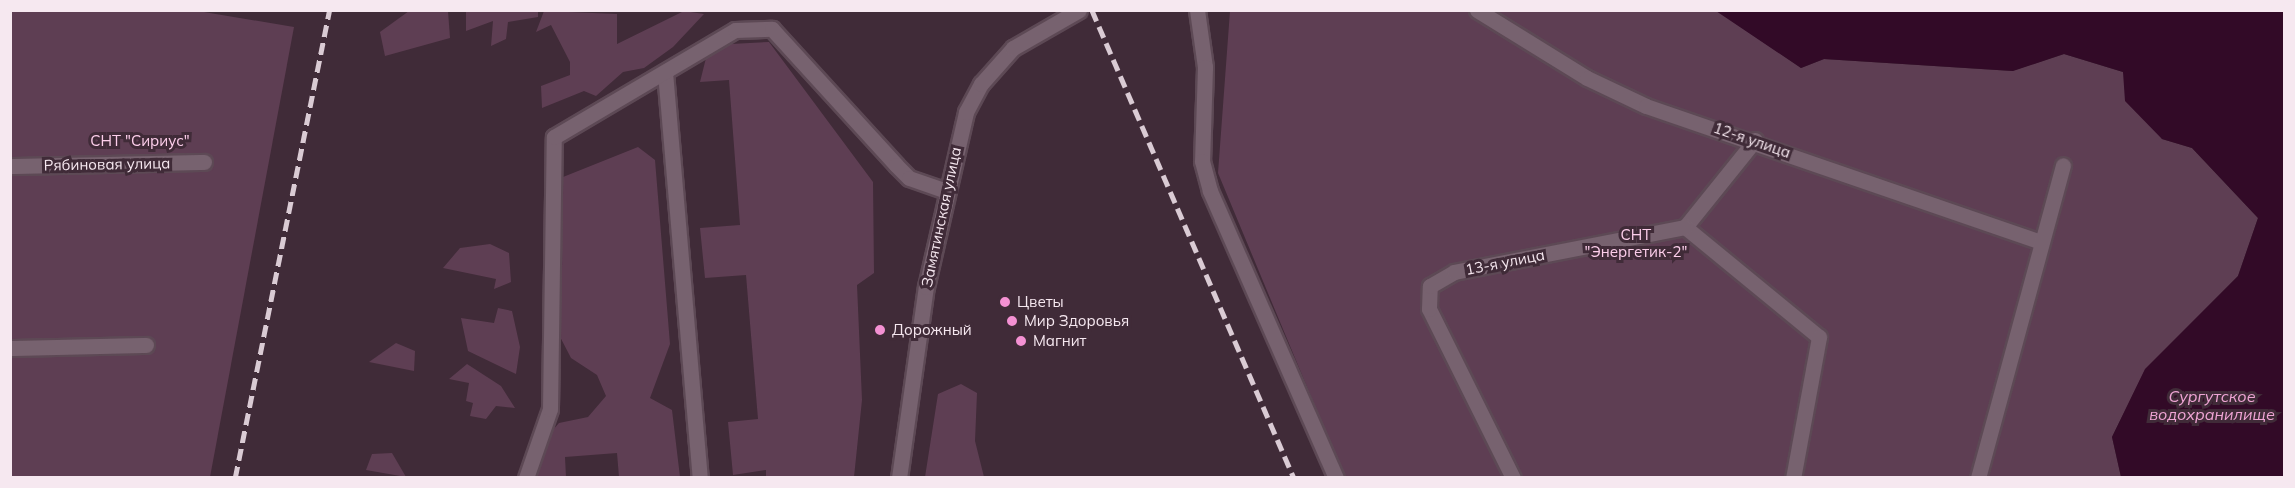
<!DOCTYPE html>
<meta charset="utf-8">
<style>
body{margin:0}
#map{position:relative;width:2295px;height:488px;overflow:hidden;background:#402b38;font-family:Mulish,sans-serif}
div>[style]{position:absolute}
[style*='--x']{left:calc(var(--x)*1px);top:calc(var(--y)*1px);width:calc(var(--w)*1px);rotate:calc(var(--a)*1deg)}
.green>*{inset:0;background:#5e3e53}
.water>*{inset:0;background:#320a27}
.roads{filter:drop-shadow(2px 0 #5d4955) drop-shadow(-2px 0 #5d4955) drop-shadow(0 2px #5d4955) drop-shadow(0 -2px #5d4955)}
.minor>*{height:15px;margin:-7.5px;padding:0 7.5px;transform-origin:7.5px;border-radius:7.5px;background:#77626f}
.rail>*{height:4.5px;margin-top:-2.25px;transform-origin:0;background:repeating-linear-gradient(90deg,#dacbd4 0 12px,transparent 0 18px)}
.dots>*{width:16px;height:16px;translate:-50% -50%;box-sizing:border-box;border:3px solid #402b38;border-radius:50%}
span{translate:-50% -50%;white-space:nowrap;text-align:center;line-height:1.15;-webkit-text-stroke:6px #402b38;paint-order:stroke}
.street-label{font-size:15px;color:#f6e8f0}
.park-label{font-size:15px;color:#fdceeb}
.poi-label{font-size:15px;color:#f6e8f0}
.left{translate:0 -50%;text-align:left}
.water-label{font-size:16px;color:#eea4d4;font-style:italic}
.frame{position:absolute;inset:0;border:12px solid #f6e8f0;pointer-events:none}
</style>
<div id="map">
<div class="green">
<div style="clip-path:polygon(1716px 10px,1801px 68px,1824px 59px,2012px 71px,2064px 54px,2123px 72px,2162px 139px,2192px 148px,2258px 218px,2238px 276px,2145px 370px,2112px 437px,2121px 477px,1345px 478px,1218px 173px,1230px 11px)"></div>
<div style="clip-path:polygon(10px 11px,198px 11px,294px 27px,210px 477px,11px 477px)"></div>
<div style="clip-path:polygon(409px 11px,448px 11px,450px 38px,385px 56px,380px 32px)"></div>
<div style="clip-path:polygon(466px 11px,538px 10px,538px 17px,508px 22px,506px 39px,491px 46px,493px 21px,466px 31px)"></div>
<div style="clip-path:polygon(544px 11px,617px 14px,617px 44px,684px 11px,704px 14px,673px 47px,644px 68px,623px 72px,596px 96px,584px 91px,542px 108px,541px 86px,570px 75px,570px 62px,551px 25px,536px 32px)"></div>
<div style="clip-path:polygon(769px 42px,873px 182px,874px 273px,857px 285px,862px 400px,854px 477px,766px 477px,766px 470px,733px 475px,728px 422px,758px 419px,746px 275px,705px 278px,700px 228px,740px 225px,729px 80px,700px 82px,706px 58px,731px 44px)"></div>
<div style="clip-path:polygon(638px 147px,655px 160px,670px 344px,650px 398px,672px 410px,680px 477px,619px 477px,617px 453px,565px 457px,566px 477px,535px 478px,537px 448px,559px 423px,588px 417px,606px 396px,597px 375px,571px 358px,557px 331px,563px 177px)"></div>
<div style="clip-path:polygon(490px 244px,509px 253px,511px 282px,494px 289px,496px 279px,443px 268px,460px 248px)"></div>
<div style="clip-path:polygon(498px 308px,512px 311px,520px 347px,516px 374px,468px 351px,461px 318px,494px 323px)"></div>
<div style="clip-path:polygon(396px 343px,415px 351px,414px 371px,369px 362px)"></div>
<div style="clip-path:polygon(467px 364px,501px 386px,515px 408px,496px 406px,486px 419px,470px 416px,473px 403px,466px 401px,469px 383px,449px 379px)"></div>
<div style="clip-path:polygon(961px 384px,977px 393px,975px 441px,984px 477px,925px 477px,938px 394px)"></div>
<div style="clip-path:polygon(392px 453px,406px 477px,366px 470px,372px 454px)"></div>
</div>
<div class="water">
<div style="clip-path:polygon(1716px 11px,2284px 11px,2284px 477px,2121px 477px,2112px 437px,2145px 369px,2238px 276px,2258px 218px,2192px 148px,2162px 139px,2125px 101px,2123px 72px,2064px 54px,2013px 71px,1824px 59px,1801px 68px)"></div>
</div>
<div class="roads">
<div class="minor">
<div style="--x:1197;--y:10;--w:58;--a:82"></div>
<div style="--x:1205;--y:67;--w:94;--a:91.8"></div>
<div style="--x:1202;--y:161;--w:31;--a:75"></div>
<div style="--x:1210;--y:191;--w:313;--a:66.3"></div>
<div style="--x:1477;--y:10;--w:129;--a:31.7"></div>
<div style="--x:1587;--y:78;--w:65;--a:25.4"></div>
<div style="--x:1646;--y:106;--w:417;--a:19"></div>
<div style="--x:665;--y:72;--w:408;--a:85.1"></div>
<div style="--x:1755;--y:140;--w:112;--a:128.8"></div>
<div style="--x:1685;--y:227;--w:173;--a:39.4"></div>
<div style="--x:1819;--y:337;--w:143;--a:100.4"></div>
<div style="--x:10;--y:166;--w:194;--a:-1.2"></div>
<div style="--x:10;--y:348;--w:136;--a:-1.3"></div>
<div style="--x:526;--y:478;--w:73;--a:-70.8"></div>
<div style="--x:550;--y:409;--w:272;--a:-89.2"></div>
<div style="--x:554;--y:137;--w:210;--a:-30.6"></div>
<div style="--x:735;--y:30;--w:37;--a:-2"></div>
<div style="--x:772;--y:29;--w:184;--a:47.6"></div>
<div style="--x:896;--y:165;--w:18;--a:45"></div>
<div style="--x:909;--y:178;--w:37;--a:19"></div>
<div style="--x:899;--y:478;--w:193;--a:-82"></div>
<div style="--x:926;--y:287;--w:180;--a:-77.1"></div>
<div style="--x:966;--y:112;--w:32;--a:-62"></div>
<div style="--x:981;--y:84;--w:48;--a:-48.4"></div>
<div style="--x:1013;--y:48;--w:76;--a:-29.9"></div>
<div style="--x:1513;--y:478;--w:189;--a:-116.4"></div>
<div style="--x:1429;--y:309;--w:23;--a:-88"></div>
<div style="--x:1430;--y:286;--w:28;--a:-30"></div>
<div style="--x:1454;--y:272;--w:235;--a:-11"></div>
<div style="--x:1978;--y:478;--w:324;--a:-74.8"></div>
</div>
</div>
<div class="rail">
<div style="--x:1092;--y:10;--w:510;--a:66.65"></div>
<div style="--x:235;--y:478;--w:477;--a:-78.6"></div>
</div>
<div class="dots">
<div style="left:1005px;top:302px;background:#f491d3"></div>
<div style="left:1012px;top:321px;background:#f491d3"></div>
<div style="left:880px;top:330px;background:#f491d3"></div>
<div style="left:1021px;top:341px;background:#f491d3"></div>
</div>
<div class="street-label">
<span style="left:1752px;top:140px;rotate:19deg">12-я улица</span>
<span style="left:107px;top:164px;rotate:-1deg">Рябиновая улица</span>
<span style="left:941px;top:217px;rotate:-78deg">Замятинская улица</span>
<span style="left:1505px;top:262px;rotate:-11deg">13-я улица</span>
</div>
<div class="park-label">
<span style="left:140px;top:141px">СНТ "Сириус"</span>
<span style="left:1636px;top:243px">СHТ<br>"Энергетик-2"</span>
</div>
<div class="poi-label">
<span class="left" style="left:1017px;top:302px">Цветы</span>
<span class="left" style="left:1024px;top:321px">Мир Здоровья</span>
<span class="left" style="left:892px;top:330px">Дорожный</span>
<span class="left" style="left:1033px;top:341px">Магнит</span>
</div>
<div class="water-label">
<span style="left:2212px;top:405px">Сургутское<br>водохранилище</span>
</div>
<div class="frame"></div>
</div>
